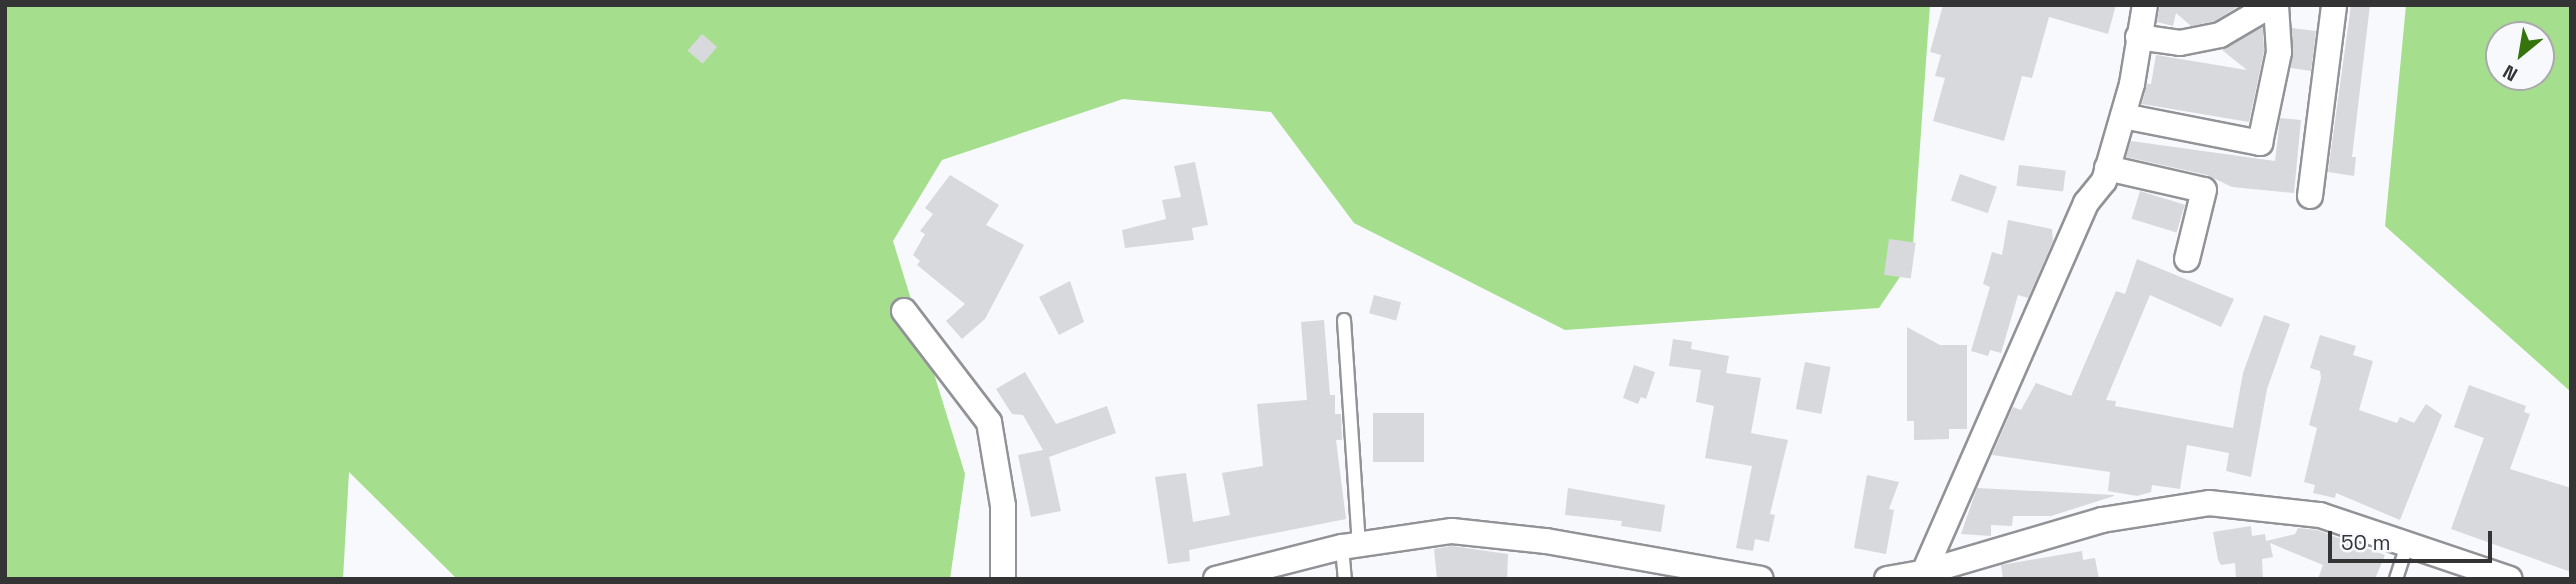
<!DOCTYPE html>
<style>
body{margin:0}
#map{position:relative;width:2576px;height:584px;overflow:hidden;background:#f8f9fd;font-family:"Space Grotesk",sans-serif}
div>[style]{position:absolute}
[style*='--x']{left:calc(var(--x)*1px);top:calc(var(--y)*1px);width:calc(var(--w)*1px);rotate:calc(var(--a)*1deg)}
.green>*{inset:0;background:#a5df8e}
.building>*{inset:0;background:#d7d9dc;transform-origin:0 0}
.roads{filter:drop-shadow(2px 0 #929396) drop-shadow(-2px 0 #929396) drop-shadow(0 2px #929396) drop-shadow(0 -2px #929396)}
.lane>*{height:12px;margin:-6px;padding:0 6px;transform-origin:6px;border-radius:6px;background:#fff}
.street>*{height:24px;margin:-12px;padding:0 12px;transform-origin:12px;border-radius:12px;background:#fff}
span{translate:-50% -50%;white-space:nowrap;text-align:center;line-height:1.15;-webkit-text-stroke:5px #f8f9fd;paint-order:stroke}
.frame{position:absolute;inset:0;border:7px solid #343435;pointer-events:none}
.north{position:absolute;left:2485px;top:21px;width:70px;height:70px;box-sizing:border-box;background:#f8f9fd;border:2px solid #aaaaad;border-radius:50%;rotate:210deg;font-size:19px;font-weight:700;line-height:28px;text-align:center;color:#343435}
.north::after{content:'';display:block;margin:auto;width:24px;height:32px;background:#35740d;clip-path:polygon(50% 0,100% 100%,50% 72%,0 100%)}
.scale{position:absolute;left:2328px;top:531px;width:164px;height:32px;box-sizing:border-box;border:4px solid #343435;border-top:0;padding-left:9px;font-size:21px;line-height:24px;white-space:nowrap;color:#343435;-webkit-text-stroke:5px #f8f9fd;paint-order:stroke}
</style>
<div id="map">
<div class="green">
<div style="clip-path:polygon(5px 5px,1930px 5px,1912px 259px,1879px 308px,1565px 330px,1354px 223px,1271px 112px,1123px 99px,942px 160px,893px 241px,965px 474px,950px 579px,457px 579px,349px 472px,343px 579px,5px 579px)"></div>
<div style="clip-path:polygon(evenodd,2406px 5px,2571px 5px,2571px 392px,2385px 226px,2406px 5px,2499px 35px,2541px 35px,2541px 77px,2499px 77px,2499px 35px)"></div>
</div>
<div class="building">
<div style="clip-path:polygon(1943px 5px,2116px 5px,2108px 34px,2049px 17px,2032px 78px,2022px 76px,2004px 141px,1933px 121px,1945px 78px,1935px 76px,1941px 55px,1930px 52px)"></div>
<div style="clip-path:polygon(2160px 5px,2240px 5px,2215px 21px,2191px 26px,2176px 13px,2173px 26px,2157px 22px)"></div>
<div style="clip-path:polygon(2351px 5px,2370px 5px,2352px 157px,2356px 157px,2354px 176px,2328px 172px)"></div>
<div style="clip-path:polygon(2263px 27px,2264px 51px,2249px 122px,2142px 104px,2147px 84px,2151px 84px,2156px 55px,2247px 70px,2222px 50px)"></div>
<div style="clip-path:polygon(2292px 28px,2316px 31px,2311px 71px,2291px 68px)"></div>
<div style="left:702px;top:34px;width:20px;height:22px;rotate:41deg"></div>
<div style="clip-path:polygon(2280px 118px,2301px 120px,2294px 193px,2232px 187px,2207px 175px,2126px 157px,2131px 141px,2275px 161px)"></div>
<div style="clip-path:polygon(1195px 162px,1208px 225px,1192px 228px,1194px 240px,1125px 248px,1122px 230px,1166px 219px,1162px 200px,1181px 197px,1174px 166px)"></div>
<div style="left:2019px;top:165px;width:47px;height:21px;rotate:7deg"></div>
<div style="left:1960px;top:174px;width:39px;height:28px;rotate:19deg"></div>
<div style="clip-path:polygon(950px 175px,999px 205px,986px 225px,1024px 245px,985px 319px,962px 339px,946px 321px,965px 304px,917px 265px,920px 261px,913px 255px,925px 234px,920px 231px,933px 214px,925px 208px)"></div>
<div style="left:2140px;top:191px;width:47px;height:29px;rotate:17deg"></div>
<div style="clip-path:polygon(2008px 220px,2052px 229px,2053px 241px,2028px 298px,2018px 295px,2001px 353px,1990px 350px,1988px 356px,1971px 351px,1990px 287px,1983px 284px,1992px 252px,2002px 255px)"></div>
<div style="left:1889px;top:239px;width:27px;height:36px;rotate:8deg"></div>
<div style="clip-path:polygon(2137px 259px,2234px 299px,2221px 327px,2150px 295px,2106px 400px,2116px 401px,2115px 406px,2233px 428px,2243px 373px,2264px 315px,2290px 324px,2267px 389px,2251px 477px,2226px 471px,2229px 453px,2187px 445px,2180px 489px,2152px 485px,2151px 492px,2137px 496px,2108px 491px,2110px 472px,1992px 455px,2013px 407px,2021px 410px,2036px 383px,2071px 396px,2116px 291px,2125px 294px)"></div>
<div style="clip-path:polygon(1070px 281px,1084px 322px,1059px 335px,1039px 297px)"></div>
<div style="left:1374px;top:295px;width:28px;height:19px;rotate:15deg"></div>
<div style="clip-path:polygon(1324px 320px,1330px 395px,1335px 395px,1335px 414px,1341px 414px,1342px 440px,1336px 440px,1346px 519px,1189px 550px,1190px 561px,1168px 564px,1155px 477px,1186px 473px,1193px 522px,1230px 515px,1222px 473px,1263px 466px,1257px 404px,1307px 400px,1301px 322px)"></div>
<div style="clip-path:polygon(1907px 327px,1940px 345px,1967px 345px,1967px 429px,1949px 429px,1949px 439px,1914px 440px,1914px 421px,1907px 421px)"></div>
<div style="clip-path:polygon(2320px 335px,2356px 346px,2353px 355px,2373px 361px,2359px 410px,2397px 423px,2400px 417px,2414px 423px,2426px 404px,2442px 415px,2400px 520px,2336px 493px,2335px 498px,2313px 493px,2315px 485px,2304px 482px,2317px 428px,2309px 425px,2321px 378px,2320px 371px,2310px 368px)"></div>
<div style="clip-path:polygon(1673px 339px,1692px 342px,1691px 349px,1729px 356px,1726px 373px,1761px 378px,1751px 433px,1788px 440px,1770px 514px,1775px 515px,1769px 542px,1755px 539px,1753px 551px,1736px 548px,1752px 466px,1705px 458px,1714px 406px,1696px 402px,1701px 370px,1669px 366px)"></div>
<div style="left:1805px;top:362px;width:26px;height:48px;rotate:11deg"></div>
<div style="clip-path:polygon(1634px 365px,1655px 372px,1646px 399px,1641px 397px,1638px 404px,1623px 398px)"></div>
<div style="clip-path:polygon(1025px 372px,1056px 424px,1107px 406px,1116px 433px,1049px 457px,1061px 511px,1031px 517px,1018px 455px,1043px 450px,1023px 415px,1012px 414px,996px 389px)"></div>
<div style="clip-path:polygon(2469px 385px,2526px 406px,2524px 412px,2530px 414px,2510px 469px,2571px 488px,2571px 572px,2451px 529px,2484px 438px,2454px 427px)"></div>
<div style="left:1373px;top:413px;width:51px;height:49px"></div>
<div style="clip-path:polygon(1867px 475px,1899px 482px,1889px 509px,1894px 510px,1886px 554px,1854px 548px)"></div>
<div style="clip-path:polygon(1568px 488px,1665px 505px,1661px 532px,1621px 526px,1622px 521px,1565px 515px)"></div>
<div style="clip-path:polygon(1977px 488px,2114px 495px,2114px 496px,2051px 516px,2013px 516px,2012px 526px,1991px 525px,1991px 536px,1961px 534px)"></div>
<div style="clip-path:polygon(2251px 526px,2252px 536px,2265px 534px,2266px 541px,2295px 534px,2298px 528px,2317px 530px,2385px 555px,2375px 579px,2318px 579px,2323px 565px,2270px 543px,2273px 557px,2262px 559px,2263px 579px,2236px 579px,2235px 563px,2221px 565px,2218px 560px,2213px 532px)"></div>
<div style="clip-path:polygon(1452px 546px,1508px 554px,1507px 579px,1437px 579px,1434px 549px)"></div>
<div style="clip-path:polygon(2082px 551px,2083px 560px,2095px 558px,2099px 579px,2003px 579px,2001px 565px)"></div>
</div>
<div class="roads">
<div class="lane">
<div style="--x:1344;--y:320;--w:225;--a:86.2"></div>
<div style="--x:1342;--y:547;--w:32;--a:85"></div>
<div style="--x:2396;--y:579;--w:38;--a:-72"></div>
</div>
<div class="street">
<div style="--x:2138;--y:37;--w:42;--a:8.1"></div>
<div style="--x:2180;--y:43;--w:41;--a:-11.3"></div>
<div style="--x:2220;--y:35;--w:59;--a:-30.5"></div>
<div style="--x:2123;--y:116;--w:140;--a:11.1"></div>
<div style="--x:2260;--y:143;--w:93;--a:-78.2"></div>
<div style="--x:2279;--y:52;--w:47;--a:-93.7"></div>
<div style="--x:2107;--y:168;--w:99;--a:12.8"></div>
<div style="--x:2204;--y:190;--w:71;--a:103.8"></div>
<div style="--x:2310;--y:196;--w:193;--a:-82.8"></div>
<div style="--x:904;--y:311;--w:140;--a:52.6"></div>
<div style="--x:989;--y:422;--w:85;--a:80.5"></div>
<div style="--x:1003;--y:506;--w:73;--a:90"></div>
<div style="--x:1216;--y:579;--w:130;--a:-14.3"></div>
<div style="--x:1342;--y:547;--w:111;--a:-8.3"></div>
<div style="--x:1452;--y:531;--w:95;--a:6.1"></div>
<div style="--x:1546;--y:541;--w:218;--a:10"></div>
<div style="--x:1887;--y:579;--w:36;--a:-10"></div>
<div style="--x:1922;--y:573;--w:188;--a:-16.4"></div>
<div style="--x:2102;--y:520;--w:108;--a:-9"></div>
<div style="--x:2209;--y:503;--w:112;--a:6.2"></div>
<div style="--x:2320;--y:515;--w:200;--a:18.6"></div>
<div style="--x:1921;--y:579;--w:411;--a:-66.3"></div>
<div style="--x:2086;--y:203;--w:28;--a:-51"></div>
<div style="--x:2104;--y:181;--w:101;--a:-73.9"></div>
<div style="--x:2132;--y:84;--w:80;--a:-80.7"></div>
</div>
</div>
<div class="frame"></div>
<div class="north">N</div>
<div class="scale">50 m</div>
</div>
